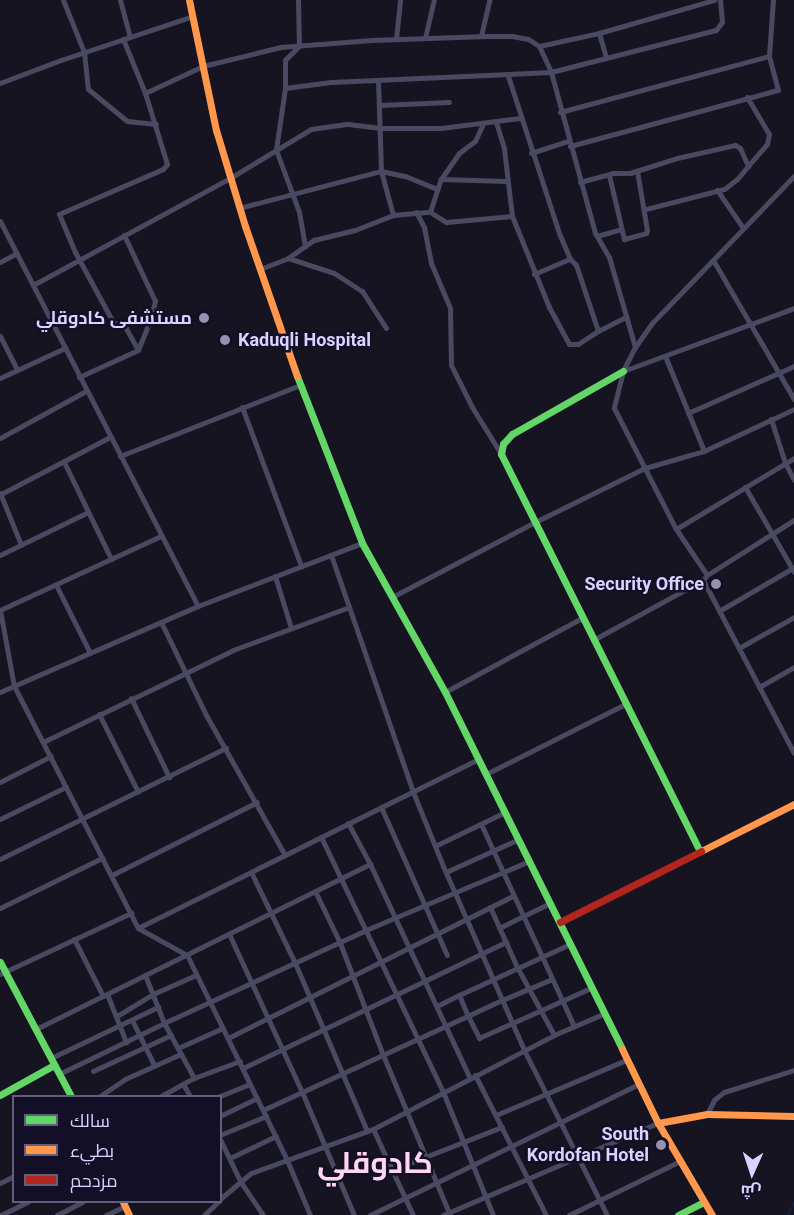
<!DOCTYPE html>
<meta charset="utf-8">
<style>
body{margin:0}
#map{position:relative;width:794px;height:1215px;overflow:hidden;background:#161421;font-family:Roboto,Cairo,sans-serif}
div>[style]{position:absolute}
[style*='--x']{left:calc(var(--x)*1px);top:calc(var(--y)*1px);width:calc(var(--w)*1px);rotate:calc(var(--a)*1deg)}
.stream>*{height:2px;margin:-1px;padding:0 1px;transform-origin:1px;border-radius:1px;background:#0d2144}
.street>*{height:5px;margin:-2.5px;padding:0 2.5px;transform-origin:2.5px;border-radius:2.5px;background:#4a4962}
.fast>*{height:7px;margin:-3.5px;padding:0 3.5px;transform-origin:3.5px;border-radius:3.5px;background:#63d668}
.slow>*{height:7px;margin:-3.5px;padding:0 3.5px;transform-origin:3.5px;border-radius:3.5px;background:#ff974d}
.jam>*{height:7px;margin:-3.5px;padding:0 3.5px;transform-origin:3.5px;border-radius:3.5px;background:#b3261e}
.dots>*{width:16px;height:16px;translate:-50% -50%;box-sizing:border-box;border:3px solid #130f26;border-radius:50%}
span{translate:-50% -50%;white-space:nowrap;text-align:center;line-height:1.15;-webkit-text-stroke:5px #130f26;paint-order:stroke}
.poi-label{font-size:18px;color:#d9d4ff;font-weight:700}
.right{translate:-100% -50%;text-align:right}
.left{translate:0 -50%;text-align:left}
.town-label{font-size:30px;color:#ffd6f0;font-weight:700}
.legend{position:absolute;left:12px;top:1095px;width:210px;height:108px;box-sizing:border-box;background:#130f26;border:2px solid #625e7d;margin:0;padding:8px 10px;list-style:none;font-size:18px;color:#d9d4ff}
.legend li{display:flex;align-items:center;gap:12px;height:30px}
.legend b{width:30px;border:2px solid #625e7d}
.north{position:absolute;left:722px;top:1143px;width:60px;height:60px;-webkit-text-stroke:4px #130f26;paint-order:stroke;rotate:183deg;font-size:16px;font-weight:700;line-height:24px;text-align:center;color:#d9d4ff}
.north::after{content:'';display:block;margin:auto;width:21px;height:27px;background:#d9d4ff;clip-path:polygon(50% 0,100% 100%,50% 72%,0 100%)}
</style>
<div id="map">
<div class="stream">
<div style="--x:788;--y:1215;--w:13;--a:-63"></div>
</div>
<div class="street">
<div style="--x:63;--y:0;--w:56;--a:68"></div>
<div style="--x:84;--y:52;--w:37;--a:84"></div>
<div style="--x:88;--y:89;--w:50;--a:39.4"></div>
<div style="--x:127;--y:121;--w:29;--a:6"></div>
<div style="--x:120;--y:0;--w:38;--a:75"></div>
<div style="--x:298;--y:0;--w:46;--a:88.8"></div>
<div style="--x:299;--y:46;--w:20;--a:135"></div>
<div style="--x:285;--y:60;--w:28;--a:90"></div>
<div style="--x:285;--y:88;--w:63;--a:98.3"></div>
<div style="--x:276;--y:150;--w:66;--a:69.6"></div>
<div style="--x:299;--y:212;--w:35;--a:80"></div>
<div style="--x:599;--y:33;--w:26;--a:74"></div>
<div style="--x:481;--y:36;--w:37;--a:-77"></div>
<div style="--x:425;--y:38;--w:39;--a:-77"></div>
<div style="--x:123;--y:39;--w:58;--a:67.8"></div>
<div style="--x:396;--y:39;--w:39;--a:-84"></div>
<div style="--x:539;--y:46;--w:61;--a:-12.2"></div>
<div style="--x:599;--y:33;--w:120;--a:-16"></div>
<div style="--x:378;--y:80;--w:91;--a:88.1"></div>
<div style="--x:381;--y:171;--w:46;--a:74.7"></div>
<div style="--x:0;--y:83;--w:65;--a:-20.7"></div>
<div style="--x:61;--y:60;--w:139;--a:-18.4"></div>
<div style="--x:285;--y:88;--w:46;--a:-7.4"></div>
<div style="--x:331;--y:82;--w:220;--a:-2.6"></div>
<div style="--x:551;--y:72;--w:170;--a:-14.3"></div>
<div style="--x:716;--y:30;--w:10;--a:-53"></div>
<div style="--x:722;--y:22;--w:22;--a:-95"></div>
<div style="--x:747;--y:97;--w:43;--a:59.3"></div>
<div style="--x:769;--y:134;--w:10;--a:101"></div>
<div style="--x:767;--y:144;--w:29;--a:131"></div>
<div style="--x:379;--y:105;--w:70;--a:-2.5"></div>
<div style="--x:560;--y:112;--w:216;--a:-15"></div>
<div style="--x:496;--y:122;--w:28;--a:73"></div>
<div style="--x:504;--y:149;--w:67;--a:83.2"></div>
<div style="--x:512;--y:216;--w:98;--a:67.9"></div>
<div style="--x:549;--y:307;--w:42;--a:61.6"></div>
<div style="--x:569;--y:344;--w:9;--a:0"></div>
<div style="--x:578;--y:344;--w:24;--a:-33"></div>
<div style="--x:598;--y:331;--w:70;--a:-108.4"></div>
<div style="--x:576;--y:265;--w:8;--a:-135"></div>
<div style="--x:570;--y:259;--w:28;--a:-113"></div>
<div style="--x:559;--y:233;--w:165;--a:-108"></div>
<div style="--x:570;--y:146;--w:215;--a:-15.1"></div>
<div style="--x:778;--y:90;--w:35;--a:-105"></div>
<div style="--x:769;--y:56;--w:56;--a:-85.9"></div>
<div style="--x:531;--y:153;--w:39;--a:-18"></div>
<div style="--x:609;--y:175;--w:66;--a:76.8"></div>
<div style="--x:624;--y:239;--w:23;--a:-15"></div>
<div style="--x:646;--y:233;--w:3;--a:-72"></div>
<div style="--x:647;--y:230;--w:60;--a:-99.6"></div>
<div style="--x:794;--y:176;--w:204;--a:134"></div>
<div style="--x:652;--y:323;--w:29;--a:125"></div>
<div style="--x:635;--y:347;--w:27;--a:117"></div>
<div style="--x:623;--y:371;--w:38;--a:104"></div>
<div style="--x:614;--y:408;--w:136;--a:62.9"></div>
<div style="--x:676;--y:529;--w:55;--a:56"></div>
<div style="--x:707;--y:575;--w:6;--a:129"></div>
<div style="--x:703;--y:580;--w:195;--a:62.3"></div>
<div style="--x:441;--y:179;--w:65;--a:1.8"></div>
<div style="--x:580;--y:182;--w:34;--a:-15"></div>
<div style="--x:613;--y:173;--w:17;--a:0"></div>
<div style="--x:630;--y:173;--w:49;--a:-17.7"></div>
<div style="--x:677;--y:158;--w:59;--a:-12.6"></div>
<div style="--x:735;--y:145;--w:6;--a:31"></div>
<div style="--x:740;--y:148;--w:20;--a:66"></div>
<div style="--x:748;--y:166;--w:17;--a:130"></div>
<div style="--x:737;--y:179;--w:16;--a:142"></div>
<div style="--x:724;--y:189;--w:81;--a:165.6"></div>
<div style="--x:717;--y:190;--w:46;--a:55.6"></div>
<div style="--x:239;--y:208;--w:147;--a:-14.6"></div>
<div style="--x:381;--y:171;--w:25;--a:12"></div>
<div style="--x:405;--y:176;--w:35;--a:22"></div>
<div style="--x:416;--y:212;--w:17;--a:62"></div>
<div style="--x:424;--y:227;--w:37;--a:79"></div>
<div style="--x:431;--y:263;--w:49;--a:67.1"></div>
<div style="--x:450;--y:308;--w:57;--a:89"></div>
<div style="--x:451;--y:365;--w:47;--a:63.4"></div>
<div style="--x:472;--y:407;--w:55;--a:58.3"></div>
<div style="--x:430;--y:212;--w:35;--a:-72"></div>
<div style="--x:441;--y:179;--w:32;--a:-55"></div>
<div style="--x:459;--y:153;--w:20;--a:-37"></div>
<div style="--x:475;--y:141;--w:19;--a:-65"></div>
<div style="--x:0;--y:221;--w:433;--a:62.8"></div>
<div style="--x:597;--y:236;--w:25;--a:-16"></div>
<div style="--x:288;--y:258;--w:48;--a:18.1"></div>
<div style="--x:334;--y:273;--w:33;--a:33"></div>
<div style="--x:362;--y:291;--w:44;--a:57"></div>
<div style="--x:713;--y:260;--w:161;--a:59.8"></div>
<div style="--x:0;--y:262;--w:19;--a:-28"></div>
<div style="--x:260;--y:269;--w:30;--a:-21"></div>
<div style="--x:288;--y:258;--w:32;--a:-35"></div>
<div style="--x:314;--y:240;--w:42;--a:-13.7"></div>
<div style="--x:355;--y:230;--w:41;--a:-21.5"></div>
<div style="--x:393;--y:215;--w:37;--a:-5"></div>
<div style="--x:430;--y:212;--w:19;--a:32"></div>
<div style="--x:446;--y:222;--w:66;--a:-5.2"></div>
<div style="--x:534;--y:274;--w:39;--a:-23"></div>
<div style="--x:33;--y:285;--w:224;--a:-28.5"></div>
<div style="--x:230;--y:178;--w:95;--a:-31.2"></div>
<div style="--x:311;--y:129;--w:37;--a:-8"></div>
<div style="--x:348;--y:124;--w:31;--a:7"></div>
<div style="--x:379;--y:128;--w:62;--a:0"></div>
<div style="--x:441;--y:128;--w:80;--a:-7.2"></div>
<div style="--x:598;--y:331;--w:31;--a:-27"></div>
<div style="--x:0;--y:336;--w:38;--a:63"></div>
<div style="--x:138;--y:350;--w:25;--a:-119"></div>
<div style="--x:126;--y:328;--w:14;--a:-155"></div>
<div style="--x:113;--y:322;--w:80;--a:-118.5"></div>
<div style="--x:75;--y:252;--w:41;--a:-112.8"></div>
<div style="--x:59;--y:214;--w:113;--a:-23.4"></div>
<div style="--x:163;--y:169;--w:6;--a:-51"></div>
<div style="--x:167;--y:164;--w:74;--a:-107.2"></div>
<div style="--x:145;--y:93;--w:64;--a:-25"></div>
<div style="--x:203;--y:66;--w:80;--a:-13.7"></div>
<div style="--x:281;--y:47;--w:91;--a:-4.4"></div>
<div style="--x:372;--y:40;--w:115;--a:-2"></div>
<div style="--x:487;--y:36;--w:25;--a:0"></div>
<div style="--x:512;--y:36;--w:16;--a:11"></div>
<div style="--x:528;--y:39;--w:13;--a:32"></div>
<div style="--x:539;--y:46;--w:29;--a:65"></div>
<div style="--x:551;--y:72;--w:167;--a:74.7"></div>
<div style="--x:595;--y:233;--w:28;--a:60"></div>
<div style="--x:609;--y:257;--w:94;--a:73.9"></div>
<div style="--x:665;--y:356;--w:103;--a:67.7"></div>
<div style="--x:623;--y:371;--w:182;--a:-20.2"></div>
<div style="--x:79;--y:377;--w:65;--a:-24.6"></div>
<div style="--x:138;--y:350;--w:31;--a:-68"></div>
<div style="--x:150;--y:321;--w:21;--a:-76"></div>
<div style="--x:155;--y:301;--w:73;--a:-115.2"></div>
<div style="--x:0;--y:378;--w:72;--a:-24.8"></div>
<div style="--x:242;--y:407;--w:170;--a:69.6"></div>
<div style="--x:688;--y:413;--w:116;--a:-23.9"></div>
<div style="--x:771;--y:419;--w:46;--a:72.3"></div>
<div style="--x:785;--y:463;--w:19;--a:62"></div>
<div style="--x:0;--y:438;--w:98;--a:-28.7"></div>
<div style="--x:120;--y:456;--w:193;--a:-21.5"></div>
<div style="--x:64;--y:462;--w:108;--a:64.1"></div>
<div style="--x:745;--y:487;--w:98;--a:60"></div>
<div style="--x:0;--y:493;--w:56;--a:68"></div>
<div style="--x:1;--y:494;--w:123;--a:-27.6"></div>
<div style="--x:676;--y:529;--w:138;--a:-31"></div>
<div style="--x:0;--y:555;--w:98;--a:-26"></div>
<div style="--x:331;--y:555;--w:251;--a:70.9"></div>
<div style="--x:413;--y:792;--w:80;--a:67.9"></div>
<div style="--x:443;--y:866;--w:201;--a:66.2"></div>
<div style="--x:524;--y:1050;--w:185;--a:63.3"></div>
<div style="--x:707;--y:575;--w:103;--a:-32.3"></div>
<div style="--x:275;--y:576;--w:54;--a:72.9"></div>
<div style="--x:56;--y:585;--w:76;--a:63.4"></div>
<div style="--x:392;--y:597;--w:159;--a:-27.7"></div>
<div style="--x:533;--y:523;--w:125;--a:-26.2"></div>
<div style="--x:645;--y:468;--w:61;--a:-16.1"></div>
<div style="--x:704;--y:451;--w:99;--a:-25"></div>
<div style="--x:0;--y:610;--w:77;--a:79.6"></div>
<div style="--x:14;--y:686;--w:272;--a:62.9"></div>
<div style="--x:138;--y:928;--w:56;--a:28.9"></div>
<div style="--x:187;--y:955;--w:228;--a:64"></div>
<div style="--x:287;--y:1160;--w:60;--a:67.3"></div>
<div style="--x:0;--y:610;--w:177;--a:-24.7"></div>
<div style="--x:719;--y:611;--w:86;--a:-30.2"></div>
<div style="--x:161;--y:622;--w:103;--a:64.2"></div>
<div style="--x:206;--y:715;--w:161;--a:60.6"></div>
<div style="--x:593;--y:640;--w:125;--a:-28.6"></div>
<div style="--x:739;--y:648;--w:63;--a:-29.4"></div>
<div style="--x:759;--y:687;--w:40;--a:-29.7"></div>
<div style="--x:0;--y:692;--w:216;--a:-23.5"></div>
<div style="--x:198;--y:606;--w:176;--a:-21"></div>
<div style="--x:445;--y:692;--w:156;--a:-28.4"></div>
<div style="--x:131;--y:698;--w:88;--a:64.3"></div>
<div style="--x:99;--y:714;--w:87;--a:63.4"></div>
<div style="--x:43;--y:742;--w:211;--a:-25.8"></div>
<div style="--x:233;--y:650;--w:124;--a:-20.3"></div>
<div style="--x:486;--y:774;--w:156;--a:-26.7"></div>
<div style="--x:0;--y:782;--w:57;--a:-27"></div>
<div style="--x:381;--y:807;--w:162;--a:66"></div>
<div style="--x:0;--y:819;--w:73;--a:-25.9"></div>
<div style="--x:348;--y:823;--w:47;--a:61.8"></div>
<div style="--x:370;--y:864;--w:236;--a:65"></div>
<div style="--x:481;--y:824;--w:222;--a:65.3"></div>
<div style="--x:321;--y:837;--w:283;--a:64.4"></div>
<div style="--x:443;--y:1092;--w:133;--a:67.9"></div>
<div style="--x:435;--y:846;--w:78;--a:-25.9"></div>
<div style="--x:0;--y:859;--w:252;--a:-26.2"></div>
<div style="--x:251;--y:872;--w:101;--a:64.2"></div>
<div style="--x:295;--y:963;--w:183;--a:66.8"></div>
<div style="--x:446;--y:872;--w:80;--a:-24.3"></div>
<div style="--x:112;--y:875;--w:162;--a:-26.7"></div>
<div style="--x:315;--y:891;--w:58;--a:64.3"></div>
<div style="--x:340;--y:943;--w:120;--a:69"></div>
<div style="--x:383;--y:1055;--w:173;--a:67.3"></div>
<div style="--x:490;--y:907;--w:66;--a:65.8"></div>
<div style="--x:517;--y:967;--w:77;--a:61.4"></div>
<div style="--x:0;--y:908;--w:114;--a:-26.1"></div>
<div style="--x:138;--y:928;--w:380;--a:-26.4"></div>
<div style="--x:499;--y:928;--w:57;--a:-26.1"></div>
<div style="--x:229;--y:934;--w:174;--a:65.2"></div>
<div style="--x:302;--y:1092;--w:134;--a:67.1"></div>
<div style="--x:74;--y:939;--w:64;--a:63"></div>
<div style="--x:570;--y:944;--w:122;--a:155.3"></div>
<div style="--x:459;--y:995;--w:23;--a:67"></div>
<div style="--x:468;--y:1016;--w:25;--a:63"></div>
<div style="--x:479;--y:1038;--w:123;--a:-24.1"></div>
<div style="--x:0;--y:974;--w:145;--a:-25"></div>
<div style="--x:145;--y:975;--w:52;--a:68.4"></div>
<div style="--x:164;--y:1023;--w:63;--a:61.4"></div>
<div style="--x:107;--y:994;--w:52;--a:68.4"></div>
<div style="--x:437;--y:1006;--w:25;--a:-27"></div>
<div style="--x:117;--y:1016;--w:42;--a:-31.4"></div>
<div style="--x:153;--y:994;--w:47;--a:-23.8"></div>
<div style="--x:132;--y:1020;--w:50;--a:63.9"></div>
<div style="--x:36;--y:1029;--w:373;--a:-26.3"></div>
<div style="--x:228;--y:1038;--w:318;--a:-26.5"></div>
<div style="--x:178;--y:1048;--w:49;--a:-24"></div>
<div style="--x:51;--y:1058;--w:119;--a:-25.5"></div>
<div style="--x:243;--y:1068;--w:292;--a:-25.6"></div>
<div style="--x:93;--y:1071;--w:86;--a:-24.8"></div>
<div style="--x:59;--y:1074;--w:117;--a:-25.9"></div>
<div style="--x:164;--y:1023;--w:222;--a:-24.7"></div>
<div style="--x:366;--y:930;--w:177;--a:-22.9"></div>
<div style="--x:475;--y:1075;--w:157;--a:63.1"></div>
<div style="--x:183;--y:1084;--w:14;--a:60"></div>
<div style="--x:100;--y:1096;--w:30;--a:-34"></div>
<div style="--x:125;--y:1079;--w:61;--a:-24.1"></div>
<div style="--x:161;--y:1096;--w:38;--a:-29"></div>
<div style="--x:194;--y:1078;--w:49;--a:-20.3"></div>
<div style="--x:220;--y:1096;--w:32;--a:-22"></div>
<div style="--x:263;--y:1110;--w:263;--a:-24.7"></div>
<div style="--x:502;--y:1000;--w:54;--a:-22.8"></div>
<div style="--x:707;--y:1114;--w:16;--a:-63"></div>
<div style="--x:714;--y:1100;--w:13;--a:-39"></div>
<div style="--x:724;--y:1092;--w:73;--a:-17.4"></div>
<div style="--x:496;--y:1115;--w:141;--a:-22.9"></div>
<div style="--x:220;--y:1116;--w:41;--a:-25.9"></div>
<div style="--x:373;--y:1129;--w:95;--a:65.1"></div>
<div style="--x:220;--y:1135;--w:50;--a:-22.4"></div>
<div style="--x:220;--y:1139;--w:47;--a:64.5"></div>
<div style="--x:240;--y:1181;--w:41;--a:55.9"></div>
<div style="--x:230;--y:1158;--w:51;--a:-25.6"></div>
<div style="--x:392;--y:1170;--w:118;--a:-21.4"></div>
<div style="--x:0;--y:1183;--w:16;--a:-27"></div>
<div style="--x:220;--y:1199;--w:40;--a:-40"></div>
<div style="--x:251;--y:1173;--w:130;--a:-19.8"></div>
<div style="--x:373;--y:1129;--w:204;--a:-27.4"></div>
<div style="--x:554;--y:1035;--w:53;--a:-23.2"></div>
<div style="--x:1;--y:1215;--w:30;--a:-26"></div>
<div style="--x:57;--y:1215;--w:28;--a:-27"></div>
<div style="--x:106;--y:1215;--w:21;--a:-25"></div>
<div style="--x:204;--y:1215;--w:19;--a:-43"></div>
<div style="--x:370;--y:1215;--w:299;--a:-26"></div>
<div style="--x:443;--y:1215;--w:234;--a:-23.2"></div>
<div style="--x:569;--y:1215;--w:123;--a:-25.9"></div>
</div>
<div class="fast">
<div style="--x:623;--y:371;--w:128;--a:150.4"></div>
<div style="--x:512;--y:434;--w:13;--a:132"></div>
<div style="--x:503;--y:444;--w:10;--a:101"></div>
<div style="--x:501;--y:454;--w:444;--a:63.4"></div>
<div style="--x:297;--y:376;--w:179;--a:68.7"></div>
<div style="--x:362;--y:543;--w:171;--a:60.9"></div>
<div style="--x:445;--y:692;--w:398;--a:63.6"></div>
<div style="--x:0;--y:962;--w:152;--a:62.1"></div>
<div style="--x:0;--y:1095;--w:62;--a:-29.1"></div>
<div style="--x:678;--y:1215;--w:28;--a:-27"></div>
</div>
<div class="slow">
<div style="--x:189;--y:0;--w:133;--a:78.3"></div>
<div style="--x:216;--y:130;--w:100;--a:73.2"></div>
<div style="--x:245;--y:226;--w:159;--a:70.9"></div>
<div style="--x:701;--y:851;--w:104;--a:-26.8"></div>
<div style="--x:622;--y:1049;--w:82;--a:64.1"></div>
<div style="--x:658;--y:1123;--w:107;--a:59.6"></div>
<div style="--x:658;--y:1123;--w:50;--a:-10.4"></div>
<div style="--x:707;--y:1114;--w:87;--a:1.3"></div>
<div style="--x:123;--y:1202;--w:14;--a:65"></div>
</div>
<div class="jam">
<div style="--x:560;--y:922;--w:158;--a:-26.7"></div>
</div>
<div class="dots">
<div style="left:204px;top:318px;background:#9591b1"></div>
<div style="left:225px;top:340px;background:#9591b1"></div>
<div style="left:716px;top:584px;background:#9591b1"></div>
<div style="left:661px;top:1145px;background:#9591b1"></div>
</div>
<div class="poi-label">
<span class="right" style="left:192px;top:318px">مستشفى كادوقلي</span>
<span class="left" style="left:238px;top:340px">Kaduqli Hospital</span>
<span class="right" style="left:704px;top:584px">Security Office</span>
<span class="right" style="left:649px;top:1145px">South<br>Kordofan Hotel</span>
</div>
<div class="town-label">
<span style="left:375px;top:1163px">كادوقلي</span>
</div>
<ul class="legend">
<li><b style="height:8px;background:#63d668"></b>سالك</li>
<li><b style="height:8px;background:#ff974d"></b>بطيء</li>
<li><b style="height:8px;background:#b3261e"></b>مزدحم</li>
</ul>
<div class="north">ش</div>
</div>
